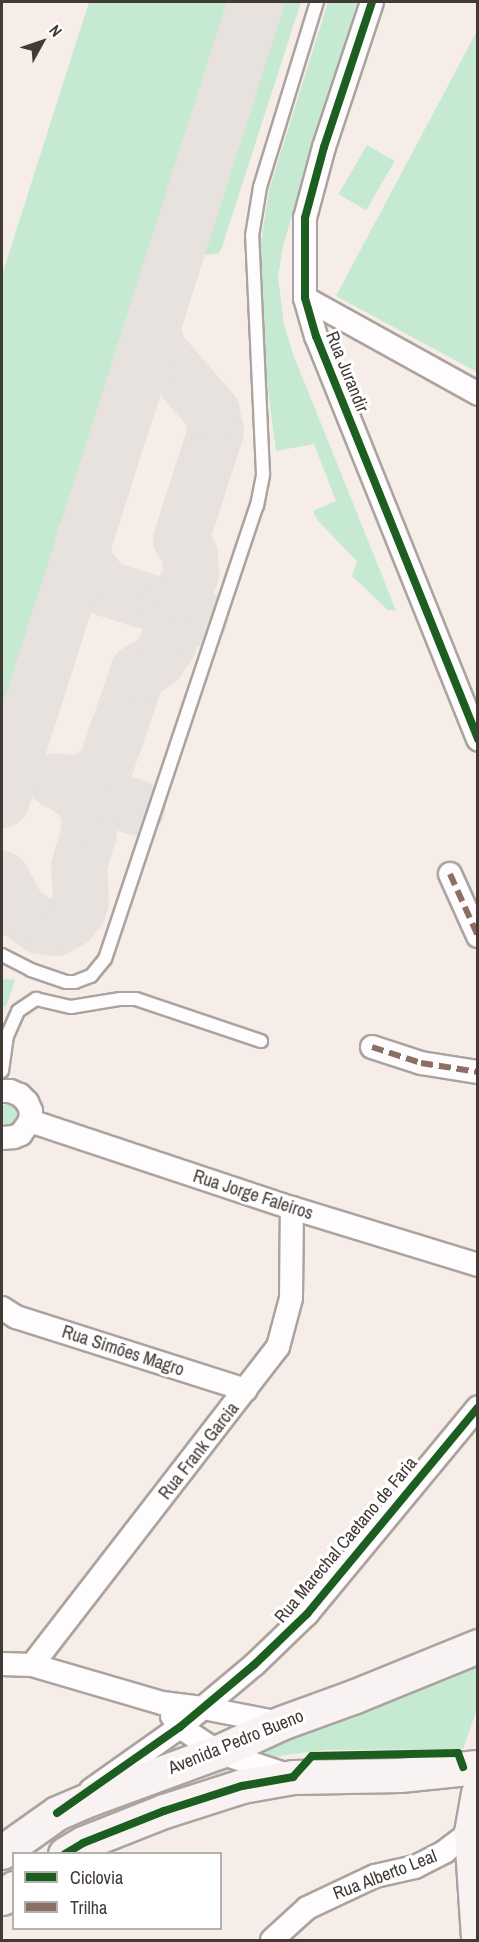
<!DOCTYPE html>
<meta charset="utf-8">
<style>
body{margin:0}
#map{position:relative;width:479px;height:1942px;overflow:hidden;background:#f6ede8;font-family:"Archivo Narrow",sans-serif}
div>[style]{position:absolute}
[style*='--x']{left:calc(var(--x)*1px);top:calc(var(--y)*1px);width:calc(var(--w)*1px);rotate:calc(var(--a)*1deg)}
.green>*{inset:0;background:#c6ead1;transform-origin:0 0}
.round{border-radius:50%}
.taxiway>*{height:56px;margin:-28px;padding:0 28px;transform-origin:28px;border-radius:28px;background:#e8e2de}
.roads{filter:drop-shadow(2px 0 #aba39f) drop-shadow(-2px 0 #aba39f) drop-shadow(0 2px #aba39f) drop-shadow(0 -2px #aba39f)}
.service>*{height:12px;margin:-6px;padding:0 6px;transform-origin:6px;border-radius:6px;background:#fefcfc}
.minor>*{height:22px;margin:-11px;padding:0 11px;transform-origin:11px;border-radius:11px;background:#fefcfc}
.secondary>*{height:33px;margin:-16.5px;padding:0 16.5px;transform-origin:16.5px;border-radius:16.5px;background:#f8f2f2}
.quiet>*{height:6px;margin-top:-3px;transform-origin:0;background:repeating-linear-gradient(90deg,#8d6e63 0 12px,transparent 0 18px)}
.cycleway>*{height:8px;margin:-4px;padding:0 4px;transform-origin:4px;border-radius:4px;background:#1b5e20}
span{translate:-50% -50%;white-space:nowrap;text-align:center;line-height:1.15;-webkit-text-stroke:6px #fff;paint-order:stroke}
.street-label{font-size:18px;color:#423a35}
.frame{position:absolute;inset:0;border:3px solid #423a35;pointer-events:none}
.legend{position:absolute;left:12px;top:1852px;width:210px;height:78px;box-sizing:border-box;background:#fff;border:2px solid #b3b0ae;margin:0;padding:8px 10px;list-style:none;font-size:18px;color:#423a35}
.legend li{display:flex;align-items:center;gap:12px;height:30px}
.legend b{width:30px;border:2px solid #b3b0ae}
.north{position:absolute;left:12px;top:12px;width:60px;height:60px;-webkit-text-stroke:4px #fff;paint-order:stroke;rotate:50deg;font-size:16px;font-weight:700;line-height:24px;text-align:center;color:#423a35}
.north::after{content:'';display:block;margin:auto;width:21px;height:27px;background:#423a35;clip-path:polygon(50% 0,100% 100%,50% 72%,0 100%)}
</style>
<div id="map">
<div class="green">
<div style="clip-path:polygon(89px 2px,236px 2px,14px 699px,2px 713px,2px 275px)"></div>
<div style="clip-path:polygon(272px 2px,301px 2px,222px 247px,219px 253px,205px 255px,197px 244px,200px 226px)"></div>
<div style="clip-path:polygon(328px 2px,357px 2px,283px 246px,278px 277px,284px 324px,293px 354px,396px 610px,388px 610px,352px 576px,357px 561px,318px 521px,313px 511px,336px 501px,314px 444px,276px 451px,261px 334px,261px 242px,269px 190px)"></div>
<div style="clip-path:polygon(477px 31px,477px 372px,336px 296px)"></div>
<div style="left:367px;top:145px;width:32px;height:57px;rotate:30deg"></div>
<div style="clip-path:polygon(2px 979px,15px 980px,6px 1007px,2px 1005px)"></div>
<div class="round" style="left:-1px;top:1103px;width:22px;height:22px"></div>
<div style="clip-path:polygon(477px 1665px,477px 1709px,463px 1749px,325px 1750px,285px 1755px,179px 1785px,166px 1779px)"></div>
</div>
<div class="taxiway">
<div style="--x:84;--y:539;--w:23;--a:90"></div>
<div style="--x:84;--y:562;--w:33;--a:52"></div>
<div style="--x:104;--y:588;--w:101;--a:17.4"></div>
<div style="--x:56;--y:781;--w:86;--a:18.2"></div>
<div style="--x:63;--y:783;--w:21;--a:-3"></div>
<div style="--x:84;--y:782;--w:14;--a:-30"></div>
<div style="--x:96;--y:775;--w:14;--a:-45"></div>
<div style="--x:106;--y:765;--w:98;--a:-71"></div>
<div style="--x:138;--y:672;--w:22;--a:-30"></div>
<div style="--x:157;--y:661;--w:22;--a:-56"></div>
<div style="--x:169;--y:643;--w:17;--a:-83"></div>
<div style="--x:171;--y:626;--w:20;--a:-108"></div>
<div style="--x:165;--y:607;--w:23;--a:-38"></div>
<div style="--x:183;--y:593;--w:21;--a:-67"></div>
<div style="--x:191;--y:574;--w:19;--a:-93"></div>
<div style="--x:190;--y:555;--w:18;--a:-119"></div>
<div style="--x:181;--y:539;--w:114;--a:-72"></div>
<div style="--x:216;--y:431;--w:19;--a:-102"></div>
<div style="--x:212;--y:412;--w:81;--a:-131"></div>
<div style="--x:159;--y:351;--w:23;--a:-108"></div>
<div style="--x:2;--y:800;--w:837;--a:-72.34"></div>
<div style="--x:2;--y:879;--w:36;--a:62"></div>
<div style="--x:19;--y:911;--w:26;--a:36"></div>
<div style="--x:40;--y:926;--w:16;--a:7"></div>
<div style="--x:56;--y:928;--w:16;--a:-30"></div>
<div style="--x:70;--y:920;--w:13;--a:-51"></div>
<div style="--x:78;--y:910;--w:9;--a:-72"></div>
<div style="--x:81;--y:901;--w:34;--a:-93"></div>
<div style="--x:79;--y:867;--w:35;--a:-74"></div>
<div style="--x:89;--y:833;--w:18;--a:-87"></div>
<div style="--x:90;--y:815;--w:20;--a:-114"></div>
<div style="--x:82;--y:797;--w:24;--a:-144"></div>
</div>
<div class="roads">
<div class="service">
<div style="--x:2;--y:955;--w:33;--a:27"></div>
<div style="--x:31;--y:970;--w:37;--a:19"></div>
<div style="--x:66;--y:982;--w:9;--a:0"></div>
<div style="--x:75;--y:982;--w:17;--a:-21"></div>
<div style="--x:91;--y:976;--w:22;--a:-51"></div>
<div style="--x:105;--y:959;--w:478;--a:-71.5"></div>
<div style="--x:257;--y:506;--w:33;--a:-79"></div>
<div style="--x:263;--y:474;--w:238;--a:-92.6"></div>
<div style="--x:252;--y:236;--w:50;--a:-80.7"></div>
<div style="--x:260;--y:187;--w:194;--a:-72.9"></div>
<div style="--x:2;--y:1071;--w:35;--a:-82"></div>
<div style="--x:7;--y:1036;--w:27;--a:-66"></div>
<div style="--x:18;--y:1011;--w:22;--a:-34"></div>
<div style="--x:36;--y:999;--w:36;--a:13"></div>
<div style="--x:71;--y:1007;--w:50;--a:-9.3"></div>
<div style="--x:120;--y:999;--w:16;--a:0"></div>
<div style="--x:136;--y:999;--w:132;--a:18.6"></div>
</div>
<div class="minor">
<div style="--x:372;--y:2;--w:153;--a:108.3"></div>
<div style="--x:324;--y:147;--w:73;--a:105"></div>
<div style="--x:305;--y:218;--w:80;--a:90"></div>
<div style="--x:305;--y:298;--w:40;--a:74"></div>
<div style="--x:316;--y:336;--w:435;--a:68.1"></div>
<div style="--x:305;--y:298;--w:198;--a:29"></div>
<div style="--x:450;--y:874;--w:68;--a:65.7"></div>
<div style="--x:372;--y:1047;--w:52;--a:18.1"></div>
<div style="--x:421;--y:1063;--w:58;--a:9"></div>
<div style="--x:2;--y:1091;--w:8;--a:0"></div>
<div style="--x:10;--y:1091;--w:11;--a:22"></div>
<div style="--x:20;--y:1095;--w:10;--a:45"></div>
<div style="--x:27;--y:1102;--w:10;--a:66"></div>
<div style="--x:31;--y:1111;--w:10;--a:96"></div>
<div style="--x:30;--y:1121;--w:16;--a:125"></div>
<div style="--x:21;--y:1134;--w:8;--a:157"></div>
<div style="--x:14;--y:1137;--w:12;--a:175"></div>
<div style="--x:30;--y:1121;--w:276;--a:18.4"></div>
<div style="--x:292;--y:1208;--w:195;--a:17"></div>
<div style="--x:2;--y:1308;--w:17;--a:33"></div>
<div style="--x:16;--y:1317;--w:241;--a:17.6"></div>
<div style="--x:2;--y:1664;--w:30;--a:2"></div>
<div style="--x:32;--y:1665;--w:135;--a:16.3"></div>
<div style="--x:162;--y:1703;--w:41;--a:7"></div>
<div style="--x:203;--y:1708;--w:79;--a:10.9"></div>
<div style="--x:32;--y:1665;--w:402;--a:-52.3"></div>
<div style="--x:278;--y:1347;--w:51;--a:-75.1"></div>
<div style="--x:291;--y:1298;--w:90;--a:-89.4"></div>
<div style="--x:172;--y:1716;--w:14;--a:54"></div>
<div style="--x:180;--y:1727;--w:45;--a:33.3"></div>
<div style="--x:218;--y:1752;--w:73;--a:18.4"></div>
<div style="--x:91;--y:1790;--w:109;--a:-35.3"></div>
<div style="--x:180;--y:1727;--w:97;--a:-40"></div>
<div style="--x:254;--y:1665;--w:74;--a:-43.9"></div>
<div style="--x:307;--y:1614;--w:268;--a:-50.4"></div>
<div style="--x:272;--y:1940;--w:47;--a:-42.4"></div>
<div style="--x:307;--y:1908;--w:75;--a:-25.2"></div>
<div style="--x:375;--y:1876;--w:41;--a:-12.7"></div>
<div style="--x:415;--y:1867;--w:33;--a:-27"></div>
<div style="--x:444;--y:1852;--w:34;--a:-37"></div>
</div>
<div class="secondary">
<div style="--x:478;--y:1793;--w:40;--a:100"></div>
<div style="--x:471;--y:1832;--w:106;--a:86.2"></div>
<div style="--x:2;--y:1852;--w:67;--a:-35.3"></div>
<div style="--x:57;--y:1813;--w:36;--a:-23"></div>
<div style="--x:90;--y:1799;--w:136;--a:-20.2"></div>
<div style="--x:218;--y:1752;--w:69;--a:-24.7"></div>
<div style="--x:281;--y:1723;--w:79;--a:-20"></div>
<div style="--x:355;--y:1696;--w:133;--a:-22.1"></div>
<div style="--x:65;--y:1854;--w:21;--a:-31"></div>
<div style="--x:83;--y:1843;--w:87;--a:-21.6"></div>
<div style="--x:164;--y:1811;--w:82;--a:-17.8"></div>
<div style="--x:242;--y:1786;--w:52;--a:-10"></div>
<div style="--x:293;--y:1777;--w:107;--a:-1.1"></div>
<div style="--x:400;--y:1775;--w:78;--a:-5.9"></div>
<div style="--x:2;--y:1898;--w:16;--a:-40"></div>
</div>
</div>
<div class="quiet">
<div style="--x:450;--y:874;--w:68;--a:65.7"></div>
<div style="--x:372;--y:1047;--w:52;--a:18.1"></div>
<div style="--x:421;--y:1063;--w:58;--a:9"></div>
</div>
<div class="cycleway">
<div style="--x:372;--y:2;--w:153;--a:108.3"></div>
<div style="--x:324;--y:147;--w:73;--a:105"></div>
<div style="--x:305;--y:218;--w:80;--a:90"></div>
<div style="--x:305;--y:298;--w:40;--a:74"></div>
<div style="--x:316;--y:336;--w:435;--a:68.1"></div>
<div style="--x:57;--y:1813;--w:150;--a:-35"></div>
<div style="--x:180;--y:1727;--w:97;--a:-40"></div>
<div style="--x:254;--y:1665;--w:74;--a:-43.9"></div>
<div style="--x:307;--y:1614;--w:268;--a:-50.4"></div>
<div style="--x:65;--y:1854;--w:21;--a:-31"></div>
<div style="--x:83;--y:1843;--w:87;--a:-21.6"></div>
<div style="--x:164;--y:1811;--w:82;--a:-17.8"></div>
<div style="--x:242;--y:1786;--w:52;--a:-10"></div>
<div style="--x:293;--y:1777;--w:28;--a:-48"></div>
<div style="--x:312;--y:1756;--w:146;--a:-1.2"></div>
<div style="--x:458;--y:1753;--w:15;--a:70"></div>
</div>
<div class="street-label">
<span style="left:347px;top:372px;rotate:68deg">Rua Jurandir</span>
<span style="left:253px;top:1195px;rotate:18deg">Rua Jorge Faleiros</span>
<span style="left:123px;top:1351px;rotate:18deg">Rua Simões Magro</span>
<span style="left:199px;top:1451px;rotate:-52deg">Rua Frank Garcia</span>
<span style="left:346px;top:1540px;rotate:-50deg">Rua Marechal Caetano de Faria</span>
<span style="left:236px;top:1742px;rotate:-22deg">Avenida Pedro Bueno</span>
<span style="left:385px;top:1875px;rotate:-21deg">Rua Alberto Leal</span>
</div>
<div class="frame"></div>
<ul class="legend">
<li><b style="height:8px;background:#1b5e20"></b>Ciclovia</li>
<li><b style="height:8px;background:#8d6e63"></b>Trilha</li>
</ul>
<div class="north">N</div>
</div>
